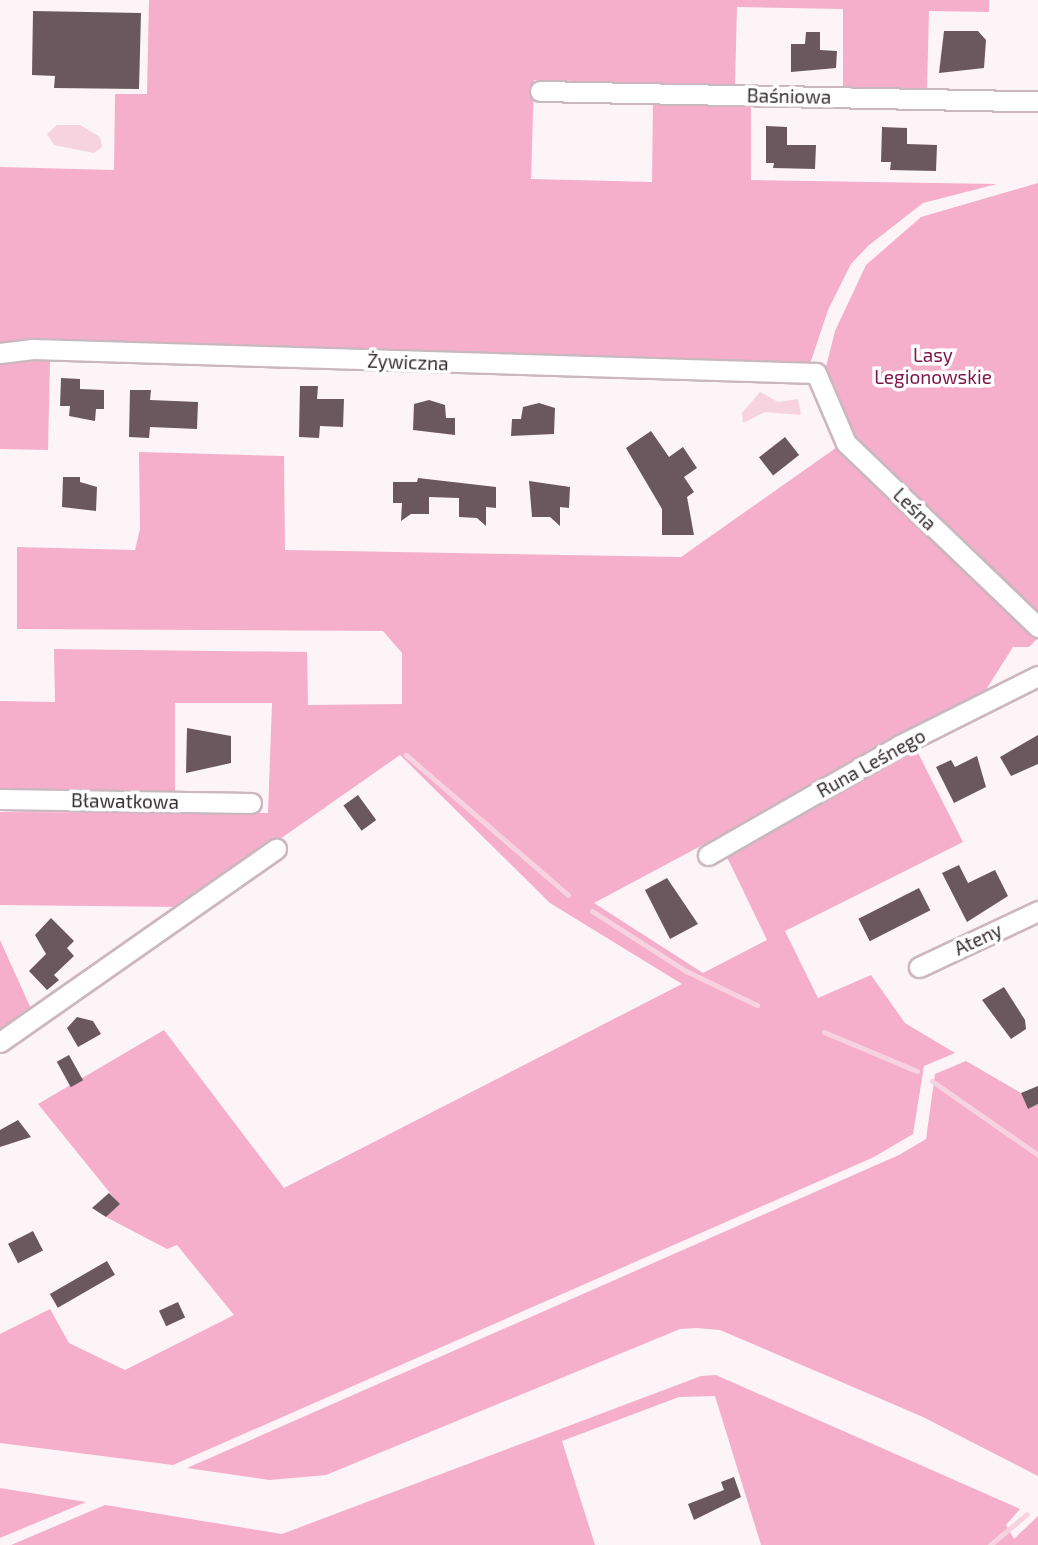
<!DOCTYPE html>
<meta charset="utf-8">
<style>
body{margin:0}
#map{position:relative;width:1038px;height:1545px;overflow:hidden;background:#fdf4f7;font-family:"Exo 2",sans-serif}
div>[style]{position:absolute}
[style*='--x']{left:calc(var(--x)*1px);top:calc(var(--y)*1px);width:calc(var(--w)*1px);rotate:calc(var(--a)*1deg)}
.green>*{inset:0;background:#f5afcb}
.water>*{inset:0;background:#f7d2df}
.stream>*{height:5px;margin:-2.5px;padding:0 2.5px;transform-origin:2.5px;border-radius:2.5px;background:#f7d2df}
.building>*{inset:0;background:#6a585e;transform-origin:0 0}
.roads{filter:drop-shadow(2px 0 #cbb7be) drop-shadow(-2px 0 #cbb7be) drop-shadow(0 2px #cbb7be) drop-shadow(0 -2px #cbb7be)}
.street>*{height:19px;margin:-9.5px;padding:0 9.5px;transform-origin:9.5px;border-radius:9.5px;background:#fff}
span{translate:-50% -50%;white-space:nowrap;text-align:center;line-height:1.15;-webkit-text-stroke:7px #fff;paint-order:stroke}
.street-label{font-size:19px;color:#332c2e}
.park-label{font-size:19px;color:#7b154b}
</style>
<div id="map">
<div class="green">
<div style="clip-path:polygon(149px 0,989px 0,989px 12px,929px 11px,927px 90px,843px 88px,843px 9px,737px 7px,735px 85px,534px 80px,531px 179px,652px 182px,653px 100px,751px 102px,751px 180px,997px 184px,923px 203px,868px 246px,851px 264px,828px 310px,811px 361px,797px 369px,0 345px,0 167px,114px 170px,115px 94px,147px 94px)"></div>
<div style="clip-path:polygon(1038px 183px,1038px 620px,851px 439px,825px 371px,835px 331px,866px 265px,921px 217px)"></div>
<div style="clip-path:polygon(16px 359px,50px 361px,48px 450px,0 449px,0 362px)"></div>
<div style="clip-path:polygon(840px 445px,1038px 638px,1029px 647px,1013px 647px,982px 696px,594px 903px,703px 973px,767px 940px,725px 853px,916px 749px,963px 842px,785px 931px,818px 998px,871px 975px,905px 1023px,955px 1053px,924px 1066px,913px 1134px,874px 1157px,173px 1465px,0 1443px,0 1334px,50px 1309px,69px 1343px,125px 1370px,234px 1315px,177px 1245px,167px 1249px,106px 1217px,119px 1204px,38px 1104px,164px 1030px,284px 1188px,682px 984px,550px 903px,400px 755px,183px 907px,0 905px,0 812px,268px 813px,272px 703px,175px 703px,175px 792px,0 790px,0 701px,55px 702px,54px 649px,307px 652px,308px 705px,402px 704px,402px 653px,383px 631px,17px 629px,17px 547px,135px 550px,140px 529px,139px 452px,177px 453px,284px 456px,285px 550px,681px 557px)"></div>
<div style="clip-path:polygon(0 940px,33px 1013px,0 1034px)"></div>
<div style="clip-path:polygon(966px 1061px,1021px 1093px,1028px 1109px,1038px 1104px,1038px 1476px,923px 1417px,720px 1330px,697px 1328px,680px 1329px,326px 1475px,270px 1480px,187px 1468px,899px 1155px,926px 1139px,935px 1074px)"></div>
<div style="clip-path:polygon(716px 1375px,1020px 1509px,1006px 1525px,1014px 1539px,1038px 1516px,1038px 1545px,761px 1545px,715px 1396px,679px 1397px,562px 1441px,595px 1545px,11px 1545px,105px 1505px,282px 1534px,701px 1376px)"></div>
<div style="clip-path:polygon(0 1488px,86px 1502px,0 1538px)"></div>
</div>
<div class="water">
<div style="clip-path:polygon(57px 125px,80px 125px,100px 137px,102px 147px,94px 153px,54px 145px,47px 134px)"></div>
<div style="clip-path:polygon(760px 392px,778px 402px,798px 399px,801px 415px,765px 412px,743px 423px,742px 413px)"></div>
</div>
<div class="stream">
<div style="--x:406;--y:755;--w:214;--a:40.8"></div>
<div style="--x:592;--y:911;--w:112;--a:32.6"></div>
<div style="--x:686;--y:971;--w:79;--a:25.6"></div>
<div style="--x:824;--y:1032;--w:101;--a:22.8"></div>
<div style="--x:932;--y:1081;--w:129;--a:34.9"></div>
<div style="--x:990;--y:1545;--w:48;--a:-40"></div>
</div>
<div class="building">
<div style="clip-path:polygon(33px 11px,141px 13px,139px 89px,54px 88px,55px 76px,32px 75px)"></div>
<div style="clip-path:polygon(944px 31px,978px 31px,986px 40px,984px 68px,939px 73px)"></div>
<div style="clip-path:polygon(806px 32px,820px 32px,820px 50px,837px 51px,836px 68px,791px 72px,791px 44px,805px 44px)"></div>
<div style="clip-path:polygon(766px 126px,787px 127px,787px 145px,816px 145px,815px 169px,773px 168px,774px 163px,766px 163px)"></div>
<div style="clip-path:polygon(882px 127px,907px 128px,907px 144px,937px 145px,936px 171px,890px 170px,891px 162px,881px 162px)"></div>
<div style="clip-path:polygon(61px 378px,80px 379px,80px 389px,104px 390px,104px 409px,96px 409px,95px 421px,69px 416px,70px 406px,60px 406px)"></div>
<div style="clip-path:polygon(300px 386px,318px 386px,317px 399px,344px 399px,343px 427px,320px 426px,319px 438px,299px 437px)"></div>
<div style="clip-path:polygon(130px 390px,151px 390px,150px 400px,198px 402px,197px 429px,150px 427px,149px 438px,129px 437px)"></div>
<div style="clip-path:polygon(429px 400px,445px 405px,446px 418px,455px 418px,455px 435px,413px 430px,414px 404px)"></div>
<div style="clip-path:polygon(539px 403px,555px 408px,554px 434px,511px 436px,512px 419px,521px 419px,523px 407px)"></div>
<div style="clip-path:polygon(651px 431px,669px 457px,683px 447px,697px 468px,684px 477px,694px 492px,687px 497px,694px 535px,662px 535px,662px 509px,626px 448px)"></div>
<div style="left:785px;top:437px;width:23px;height:33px;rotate:52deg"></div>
<div style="clip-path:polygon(63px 477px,80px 477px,80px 482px,97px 487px,96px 511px,62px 507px)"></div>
<div style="clip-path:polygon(418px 478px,496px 487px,496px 508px,486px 507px,486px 526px,477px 518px,459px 517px,459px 498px,429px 497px,429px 514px,411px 514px,401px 521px,402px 503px,393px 503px,393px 482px,417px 482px)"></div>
<div style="clip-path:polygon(529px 481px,570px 487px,569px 508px,560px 507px,560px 526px,550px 517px,532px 517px)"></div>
<div style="clip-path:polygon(187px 728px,231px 736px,231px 763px,186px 773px)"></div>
<div style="clip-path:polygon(1038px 735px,1038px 764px,1011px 776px,1000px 757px)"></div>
<div style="clip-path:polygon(977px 756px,986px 787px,954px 803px,936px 767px,951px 760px,955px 767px)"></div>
<div style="left:358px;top:795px;width:31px;height:18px;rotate:54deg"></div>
<div style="clip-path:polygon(959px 865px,968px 883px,995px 870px,1008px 896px,967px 922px,942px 873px)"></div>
<div style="clip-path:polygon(667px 878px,698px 924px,670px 939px,645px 890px)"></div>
<div style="left:919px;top:888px;width:25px;height:68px;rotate:63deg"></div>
<div style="clip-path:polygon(51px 918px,74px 941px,67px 948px,74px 956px,54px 975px,59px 980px,47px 990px,29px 971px,46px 954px,35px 935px)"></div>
<div style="clip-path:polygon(1004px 987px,1025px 1020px,1026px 1029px,1011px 1039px,982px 1000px)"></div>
<div style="clip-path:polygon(77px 1017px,93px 1021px,101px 1034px,78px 1047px,67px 1028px)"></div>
<div style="left:69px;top:1055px;width:29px;height:14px;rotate:61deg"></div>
<div style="clip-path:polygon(1038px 1086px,1038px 1104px,1028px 1109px,1021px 1093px)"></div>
<div style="clip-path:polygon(18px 1120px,31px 1137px,0 1147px,0 1130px)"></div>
<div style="clip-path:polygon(109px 1193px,120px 1204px,106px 1217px,92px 1208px)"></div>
<div style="left:33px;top:1231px;width:22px;height:28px;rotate:63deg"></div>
<div style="left:107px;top:1261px;width:16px;height:66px;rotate:60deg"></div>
<div style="left:178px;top:1302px;width:17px;height:21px;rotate:65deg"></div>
<div style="clip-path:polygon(734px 1477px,741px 1497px,694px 1520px,688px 1504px,724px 1490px,721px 1482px)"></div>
</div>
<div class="roads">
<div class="street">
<div style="--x:540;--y:91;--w:498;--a:1.2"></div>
<div style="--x:0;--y:353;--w:33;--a:-7"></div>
<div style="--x:33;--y:349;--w:783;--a:1.76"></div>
<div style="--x:816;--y:373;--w:76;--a:66.8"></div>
<div style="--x:846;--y:443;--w:266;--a:43.8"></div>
<div style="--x:0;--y:799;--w:251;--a:0.9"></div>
<div style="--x:708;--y:855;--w:221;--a:-29.8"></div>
<div style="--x:900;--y:745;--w:154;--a:-26.6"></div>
<div style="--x:919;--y:967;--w:132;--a:-25.2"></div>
<div style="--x:0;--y:1042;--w:337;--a:-35"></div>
</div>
</div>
<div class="street-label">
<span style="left:789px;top:96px;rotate:1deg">Baśniowa</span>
<span style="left:408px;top:362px;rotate:2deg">Żywiczna</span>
<span style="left:915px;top:509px;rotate:44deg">Leśna</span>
<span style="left:871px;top:763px;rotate:-29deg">Runa Leśnego</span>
<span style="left:125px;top:801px;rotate:1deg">Bławatkowa</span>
<span style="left:978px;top:939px;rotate:-25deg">Ateny</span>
</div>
<div class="park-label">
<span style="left:933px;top:366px">Lasy<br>Legionowskie</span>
</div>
</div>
